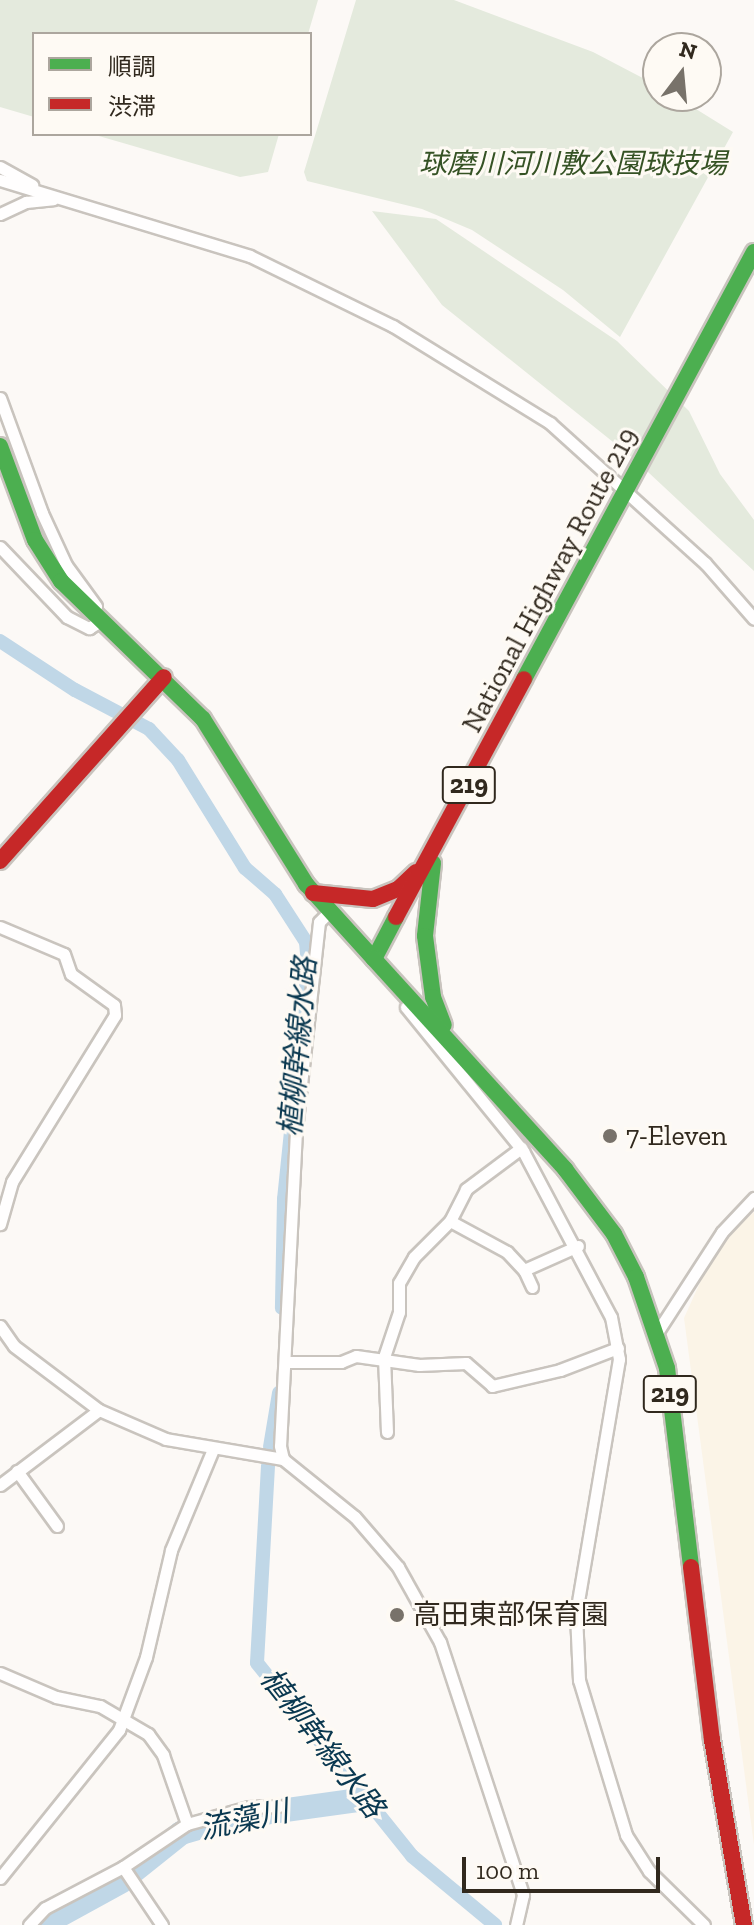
<!DOCTYPE html>
<meta charset="utf-8">
<style>
body{margin:0}
#map{position:relative;width:754px;height:1925px;overflow:hidden;background:#fcf9f6;font-family:"Zilla Slab","Noto Sans JP",serif}
div>[style]{position:absolute}
[style*='--x']{left:calc(var(--x)*1px);top:calc(var(--y)*1px);width:calc(var(--w)*1px);rotate:calc(var(--a)*1deg)}
.education>*{inset:0;background:#fbf4e7}
.green>*{inset:0;background:#e4eadd}
.canal>*{height:14px;margin:-7px;padding:0 7px;transform-origin:7px;border-radius:7px;background:#c0d7e7}
.river>*{height:24px;margin:-12px;padding:0 12px;transform-origin:12px;border-radius:12px;background:#c0d7e7}
.roads{filter:drop-shadow(2px 0 #c9c4be) drop-shadow(-2px 0 #c9c4be) drop-shadow(0 2px #c9c4be) drop-shadow(0 -2px #c9c4be)}
.street>*{height:11px;margin:-5.5px;padding:0 5.5px;transform-origin:5.5px;border-radius:5.5px;background:#fffefe}
.fast>*{height:16px;margin:-8px;padding:0 8px;transform-origin:8px;border-radius:8px;background:#4caf50}
.jam>*{height:16px;margin:-8px;padding:0 8px;transform-origin:8px;border-radius:8px;background:#c62828}
.dots>*{width:22px;height:22px;translate:-50% -50%;box-sizing:border-box;border:4px solid #fefaf4;border-radius:50%}
span{translate:-50% -50%;white-space:nowrap;text-align:center;line-height:1.15;-webkit-text-stroke:6px #fefaf4;paint-order:stroke}
.shield-label span{padding:2px 6px;background:#fefaf4;border:2px solid;border-radius:6px;-webkit-text-stroke-width:0}
.shield-label{font-size:26px;color:#31291e;font-weight:700}
.park-label{font-size:28px;color:#355224;font-style:italic}
.street-label{font-size:28px;color:#31291e}
.poi-label{font-size:28px;color:#31291e}
.left{translate:0 -50%;text-align:left}
.water-label{font-size:30px;color:#0a3850;font-style:italic}
.legend{position:absolute;left:32px;top:32px;width:280px;height:104px;box-sizing:border-box;background:#fefaf4;border:2px solid #aca69e;margin:0;padding:10px 14px;list-style:none;font-size:24px;color:#31291e}
.legend li{display:flex;align-items:center;gap:16px;height:40px}
.legend b{width:40px;border:2px solid #aca69e}
.north{position:absolute;left:642px;top:32px;width:80px;height:80px;box-sizing:border-box;background:#fefaf4;border:2px solid #aca69e;border-radius:50%;rotate:16deg;font-size:22px;font-weight:700;line-height:32px;text-align:center;color:#31291e}
.north::after{content:'';display:block;margin:auto;width:28px;height:36px;background:#78726a;clip-path:polygon(50% 0,100% 100%,50% 72%,0 100%)}
.scale{position:absolute;left:462px;top:1857px;width:198px;height:36px;box-sizing:border-box;border:4px solid #31291e;border-top:0;padding-left:10px;font-size:24px;line-height:28px;white-space:nowrap;color:#31291e;-webkit-text-stroke:6px #fefaf4;paint-order:stroke}
</style>
<div id="map">
<div class="education">
<div style="clip-path:polygon(754px 1212px,754px 1845px,684px 1318px,717px 1245px)"></div>
</div>
<div class="green">
<div style="clip-path:polygon(0 0,318px 0,308px 34px,34px 34px,34px 117px,0 107px)"></div>
<div style="clip-path:polygon(356px 0,454px 0,593px 52px,658px 86px,658px 96px,675px 96px,733px 132px,620px 337px,563px 290px,472px 230px,422px 209px,307px 181px,304px 172px)"></div>
<div style="clip-path:polygon(92px 134px,279px 134px,268px 172px,240px 177px)"></div>
<div style="clip-path:polygon(372px 211px,436px 219px,617px 341px,689px 411px,720px 474px,754px 520px,754px 571px,633px 458px,442px 305px)"></div>
</div>
<div class="canal">
<div style="--x:0;--y:641;--w:90;--a:33.2"></div>
<div style="--x:75;--y:690;--w:84;--a:27.8"></div>
<div style="--x:149;--y:729;--w:42;--a:46.9"></div>
<div style="--x:178;--y:760;--w:127;--a:58.2"></div>
<div style="--x:245;--y:868;--w:40;--a:41"></div>
<div style="--x:275;--y:894;--w:57;--a:57.1"></div>
<div style="--x:306;--y:942;--w:25;--a:85"></div>
<div style="--x:308;--y:967;--w:233;--a:95.9"></div>
<div style="--x:284;--y:1199;--w:109;--a:91.1"></div>
<div style="--x:270;--y:1447;--w:55;--a:-80.5"></div>
<div style="--x:268;--y:1466;--w:197;--a:93.2"></div>
<div style="--x:257;--y:1663;--w:248;--a:51.2"></div>
<div style="--x:412;--y:1856;--w:108;--a:39.7"></div>
</div>
<div class="river">
<div style="--x:135;--y:1870;--w:59;--a:-38.8"></div>
<div style="--x:181;--y:1833;--w:57;--a:-16.2"></div>
<div style="--x:236;--y:1817;--w:130;--a:-7.9"></div>
<div style="--x:42;--y:1925;--w:91;--a:-28.8"></div>
</div>
<div class="roads">
<div class="street">
<div style="--x:0;--y:167;--w:37;--a:29"></div>
<div style="--x:0;--y:180;--w:261;--a:16.9"></div>
<div style="--x:250;--y:256;--w:159;--a:26.1"></div>
<div style="--x:393;--y:326;--w:185;--a:31.7"></div>
<div style="--x:550;--y:423;--w:209;--a:42.1"></div>
<div style="--x:705;--y:563;--w:74;--a:48.8"></div>
<div style="--x:0;--y:214;--w:29;--a:-25"></div>
<div style="--x:26;--y:202;--w:27;--a:-6"></div>
<div style="--x:0;--y:398;--w:122;--a:69.9"></div>
<div style="--x:42;--y:513;--w:57;--a:65.2"></div>
<div style="--x:66;--y:565;--w:51;--a:53.8"></div>
<div style="--x:0;--y:547;--w:97;--a:46.3"></div>
<div style="--x:67;--y:617;--w:25;--a:27"></div>
<div style="--x:89;--y:628;--w:12;--a:-31"></div>
<div style="--x:329;--y:912;--w:14;--a:135"></div>
<div style="--x:319;--y:922;--w:210;--a:96.3"></div>
<div style="--x:296;--y:1131;--w:315;--a:92.9"></div>
<div style="--x:280;--y:1446;--w:13;--a:77"></div>
<div style="--x:283;--y:1459;--w:92;--a:38.9"></div>
<div style="--x:355;--y:1517;--w:66;--a:49.3"></div>
<div style="--x:398;--y:1567;--w:86;--a:60.8"></div>
<div style="--x:440;--y:1642;--w:266;--a:71.8"></div>
<div style="--x:523;--y:1895;--w:31;--a:103"></div>
<div style="--x:0;--y:927;--w:69;--a:22.9"></div>
<div style="--x:64;--y:954;--w:21;--a:71"></div>
<div style="--x:71;--y:974;--w:53;--a:35.8"></div>
<div style="--x:114;--y:1005;--w:10;--a:84"></div>
<div style="--x:115;--y:1015;--w:196;--a:121.7"></div>
<div style="--x:12;--y:1182;--w:44;--a:105.9"></div>
<div style="--x:406;--y:1007;--w:186;--a:50.9"></div>
<div style="--x:523;--y:1151;--w:188;--a:62.1"></div>
<div style="--x:611;--y:1317;--w:43;--a:79.2"></div>
<div style="--x:619;--y:1359;--w:259;--a:99.6"></div>
<div style="--x:576;--y:1614;--w:66;--a:87.4"></div>
<div style="--x:579;--y:1680;--w:162;--a:73.1"></div>
<div style="--x:626;--y:1835;--w:43;--a:57.4"></div>
<div style="--x:649;--y:1871;--w:77;--a:44.5"></div>
<div style="--x:450;--y:1221;--w:65;--a:28.5"></div>
<div style="--x:507;--y:1252;--w:25;--a:47"></div>
<div style="--x:532;--y:1287;--w:19;--a:-115"></div>
<div style="--x:524;--y:1270;--w:59;--a:-24"></div>
<div style="--x:0;--y:1326;--w:24;--a:55"></div>
<div style="--x:14;--y:1346;--w:106;--a:37"></div>
<div style="--x:99;--y:1410;--w:73;--a:23.4"></div>
<div style="--x:166;--y:1439;--w:119;--a:9.7"></div>
<div style="--x:656;--y:1334;--w:121;--a:-57.1"></div>
<div style="--x:722;--y:1232;--w:47;--a:-46.7"></div>
<div style="--x:287;--y:1362;--w:54;--a:0"></div>
<div style="--x:341;--y:1362;--w:16;--a:-22"></div>
<div style="--x:356;--y:1356;--w:64;--a:8.1"></div>
<div style="--x:419;--y:1365;--w:47;--a:-2.4"></div>
<div style="--x:466;--y:1363;--w:35;--a:41"></div>
<div style="--x:492;--y:1386;--w:70;--a:-13.2"></div>
<div style="--x:560;--y:1370;--w:62;--a:-20.8"></div>
<div style="--x:387;--y:1432;--w:75;--a:-92.3"></div>
<div style="--x:384;--y:1357;--w:47;--a:-71.6"></div>
<div style="--x:399;--y:1312;--w:29;--a:-90"></div>
<div style="--x:399;--y:1283;--w:30;--a:-60"></div>
<div style="--x:414;--y:1257;--w:51;--a:-45"></div>
<div style="--x:450;--y:1221;--w:36;--a:-63"></div>
<div style="--x:466;--y:1189;--w:69;--a:-36.7"></div>
<div style="--x:17;--y:1471;--w:68;--a:54"></div>
<div style="--x:0;--y:1485;--w:124;--a:-37.1"></div>
<div style="--x:0;--y:1673;--w:61;--a:23.2"></div>
<div style="--x:56;--y:1697;--w:45;--a:11.6"></div>
<div style="--x:100;--y:1706;--w:56;--a:30.3"></div>
<div style="--x:148;--y:1734;--w:26;--a:54"></div>
<div style="--x:163;--y:1755;--w:73;--a:70.8"></div>
<div style="--x:123;--y:1867;--w:77;--a:-33.9"></div>
<div style="--x:187;--y:1824;--w:64;--a:-15.3"></div>
<div style="--x:249;--y:1807;--w:30;--a:-2"></div>
<div style="--x:0;--y:1878;--w:190;--a:-51.2"></div>
<div style="--x:119;--y:1730;--w:78;--a:-69.7"></div>
<div style="--x:146;--y:1657;--w:110;--a:-76.8"></div>
<div style="--x:171;--y:1550;--w:109;--a:-67.4"></div>
<div style="--x:29;--y:1925;--w:23;--a:-47"></div>
<div style="--x:45;--y:1908;--w:88;--a:-27.7"></div>
<div style="--x:123;--y:1867;--w:70;--a:56.1"></div>
</div>
<div class="fast">
<div style="--x:0;--y:446;--w:100;--a:69.6"></div>
<div style="--x:35;--y:540;--w:49;--a:57.6"></div>
<div style="--x:61;--y:581;--w:198;--a:44.2"></div>
<div style="--x:203;--y:719;--w:195;--a:58"></div>
<div style="--x:306;--y:884;--w:101;--a:47.8"></div>
<div style="--x:524;--y:679;--w:485;--a:-61.7"></div>
<div style="--x:433;--y:863;--w:73;--a:96.3"></div>
<div style="--x:425;--y:936;--w:62;--a:82.5"></div>
<div style="--x:433;--y:997;--w:30;--a:69"></div>
<div style="--x:396;--y:917;--w:47;--a:117.6"></div>
<div style="--x:374;--y:959;--w:284;--a:47.7"></div>
<div style="--x:565;--y:1169;--w:81;--a:53"></div>
<div style="--x:614;--y:1234;--w:48;--a:62.9"></div>
<div style="--x:636;--y:1277;--w:96;--a:71.2"></div>
<div style="--x:667;--y:1368;--w:200;--a:83.1"></div>
</div>
<div class="jam">
<div style="--x:0;--y:861;--w:246;--a:-48.3"></div>
<div style="--x:313;--y:893;--w:60;--a:5.7"></div>
<div style="--x:373;--y:899;--w:27;--a:-22"></div>
<div style="--x:398;--y:889;--w:25;--a:-43"></div>
<div style="--x:396;--y:917;--w:270;--a:-61.7"></div>
<div style="--x:691;--y:1567;--w:174;--a:83.1"></div>
<div style="--x:712;--y:1740;--w:188;--a:80.2"></div>
</div>
</div>
<div class="dots">
<div style="left:610px;top:1136px;background:#78726a"></div>
<div style="left:397px;top:1615px;background:#78726a"></div>
</div>
<div class="shield-label">
<span style="left:469px;top:785px">219</span>
<span style="left:670px;top:1394px">219</span>
</div>
<div class="park-label">
<span style="left:573px;top:164px">球磨川河川敷公園球技場</span>
</div>
<div class="street-label">
<span style="left:550px;top:580px;rotate:-62deg">National Highway Route 219</span>
</div>
<div class="poi-label">
<span class="left" style="left:626px;top:1136px">7-Eleven</span>
<span class="left" style="left:413px;top:1615px">高田東部保育園</span>
</div>
<div class="water-label">
<span style="left:298px;top:1047px;rotate:-85deg">植柳幹線水路</span>
<span style="left:322px;top:1743px;rotate:52deg">植柳幹線水路</span>
<span style="left:244px;top:1820px;rotate:-12deg">流藻川</span>
</div>
<ul class="legend">
<li><b style="height:10px;background:#4caf50"></b>順調</li>
<li><b style="height:10px;background:#c62828"></b>渋滞</li>
</ul>
<div class="north">N</div>
<div class="scale">100 m</div>
</div>
